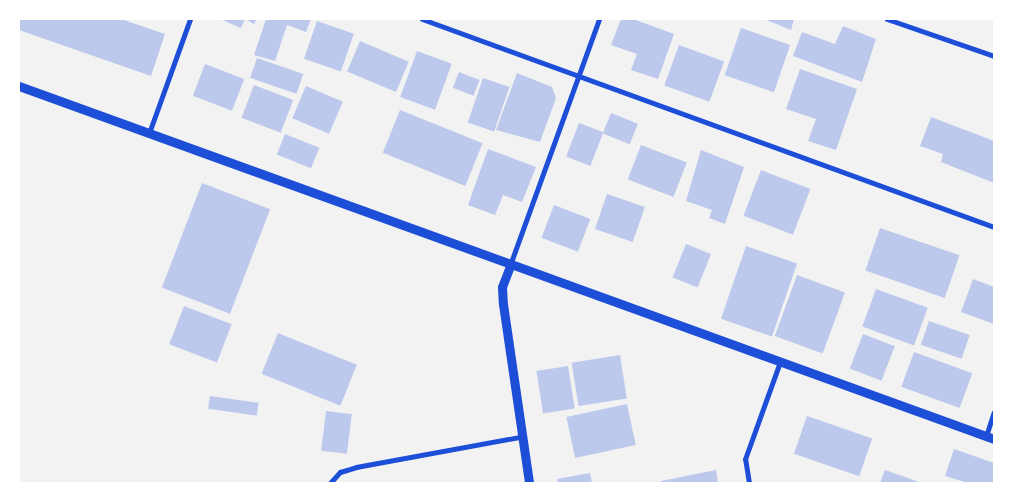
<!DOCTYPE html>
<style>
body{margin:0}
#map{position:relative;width:1013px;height:502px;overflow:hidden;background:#f2f2f2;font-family:"Fira Sans",sans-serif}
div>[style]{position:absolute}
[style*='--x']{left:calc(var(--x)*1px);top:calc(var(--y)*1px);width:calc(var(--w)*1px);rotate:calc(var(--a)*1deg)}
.building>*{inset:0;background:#bdc9ec;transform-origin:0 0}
.minor>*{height:5px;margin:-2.5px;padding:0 2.5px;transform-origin:2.5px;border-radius:2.5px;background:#1d4ed8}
.tertiary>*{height:9px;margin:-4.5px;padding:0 4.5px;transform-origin:4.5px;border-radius:4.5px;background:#1d4ed8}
span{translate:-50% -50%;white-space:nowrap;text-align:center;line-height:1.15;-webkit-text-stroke:4px #fff;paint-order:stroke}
.frame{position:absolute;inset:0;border:20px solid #fff;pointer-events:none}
</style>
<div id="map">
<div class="building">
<div style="clip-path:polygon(19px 19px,121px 19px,165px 34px,151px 76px,19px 30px)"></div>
<div style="clip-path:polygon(220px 19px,257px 19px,254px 24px,245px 19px,241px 28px)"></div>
<div style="clip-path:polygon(266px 19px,284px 20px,311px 19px,306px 32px,287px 25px,275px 61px,254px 55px)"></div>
<div style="clip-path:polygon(621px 19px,633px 19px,674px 34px,658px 79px,631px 70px,637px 54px,611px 45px)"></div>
<div style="clip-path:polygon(764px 19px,794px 19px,791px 30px)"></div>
<div style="left:317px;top:21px;width:39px;height:40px;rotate:19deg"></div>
<div style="clip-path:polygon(843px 26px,876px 39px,862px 82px,793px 56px,802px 32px,835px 44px)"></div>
<div style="left:741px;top:28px;width:52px;height:50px;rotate:19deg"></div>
<div style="left:360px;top:41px;width:53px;height:33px;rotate:23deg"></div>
<div style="left:679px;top:45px;width:48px;height:43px;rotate:20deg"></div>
<div style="left:417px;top:51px;width:37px;height:49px;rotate:20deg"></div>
<div style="left:257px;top:58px;width:49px;height:21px;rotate:19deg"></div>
<div style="left:205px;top:64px;width:42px;height:34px;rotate:21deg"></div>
<div style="clip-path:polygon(800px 69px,857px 89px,836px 150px,808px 141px,816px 119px,786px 109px)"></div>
<div style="left:459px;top:72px;width:22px;height:17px;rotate:21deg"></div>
<div style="clip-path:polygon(517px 73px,552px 87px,556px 98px,540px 142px,496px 130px)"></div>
<div style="left:483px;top:78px;width:28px;height:47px;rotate:19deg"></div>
<div style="left:254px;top:85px;width:42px;height:35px;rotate:21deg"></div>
<div style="left:306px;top:86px;width:40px;height:35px;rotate:23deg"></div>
<div style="left:400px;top:110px;width:89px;height:46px;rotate:22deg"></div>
<div style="left:611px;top:113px;width:29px;height:22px;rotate:22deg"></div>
<div style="clip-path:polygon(931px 117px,994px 141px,994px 183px,941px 162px,943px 154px,920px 146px)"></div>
<div style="left:579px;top:123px;width:26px;height:36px;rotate:21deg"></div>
<div style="left:285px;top:134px;width:37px;height:22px;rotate:22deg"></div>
<div style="left:641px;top:145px;width:49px;height:37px;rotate:21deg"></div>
<div style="clip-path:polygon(488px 149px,536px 167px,522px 202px,503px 195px,495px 215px,468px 205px)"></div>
<div style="clip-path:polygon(701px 150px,744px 167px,725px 224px,709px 218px,712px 210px,686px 201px)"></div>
<div style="left:761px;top:170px;width:53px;height:49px;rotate:21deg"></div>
<div style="left:202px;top:183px;width:73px;height:112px;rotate:21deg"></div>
<div style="left:607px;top:194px;width:40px;height:37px;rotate:19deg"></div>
<div style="left:554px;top:205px;width:39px;height:35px;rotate:21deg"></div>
<div style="left:880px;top:228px;width:84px;height:45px;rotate:19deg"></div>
<div style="left:686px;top:244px;width:27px;height:36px;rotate:22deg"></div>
<div style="left:746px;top:246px;width:54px;height:77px;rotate:19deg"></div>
<div style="left:797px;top:275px;width:51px;height:65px;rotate:20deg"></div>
<div style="clip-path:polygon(973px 279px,994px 287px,994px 324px,961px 312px)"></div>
<div style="left:876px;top:289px;width:55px;height:40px;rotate:20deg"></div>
<div style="left:184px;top:306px;width:51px;height:41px;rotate:21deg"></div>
<div style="left:929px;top:321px;width:43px;height:25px;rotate:19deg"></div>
<div style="left:278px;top:333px;width:85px;height:44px;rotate:22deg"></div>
<div style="left:863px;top:334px;width:34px;height:37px;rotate:21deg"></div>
<div style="left:914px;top:352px;width:62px;height:37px;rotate:20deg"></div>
<div style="left:620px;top:355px;width:44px;height:49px;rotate:81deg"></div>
<div style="left:568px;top:366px;width:43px;height:32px;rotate:81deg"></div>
<div style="left:210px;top:396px;width:49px;height:13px;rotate:8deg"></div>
<div style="left:627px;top:404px;width:42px;height:62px;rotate:78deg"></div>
<div style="left:326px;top:411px;width:26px;height:40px;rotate:7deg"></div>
<div style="left:807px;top:416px;width:69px;height:40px;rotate:19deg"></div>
<div style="clip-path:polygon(954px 449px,994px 463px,994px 483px,968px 483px,945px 476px)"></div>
<div style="clip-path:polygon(716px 470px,718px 483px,662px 483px,661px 481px)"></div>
<div style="clip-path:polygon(885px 470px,922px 483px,880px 483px)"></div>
<div style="clip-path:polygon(590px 473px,592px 483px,558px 483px,557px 479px)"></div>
</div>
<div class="minor">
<div style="--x:422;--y:19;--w:609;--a:19.98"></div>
<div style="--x:887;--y:19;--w:113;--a:19.1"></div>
<div style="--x:149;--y:133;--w:121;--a:-70.2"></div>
<div style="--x:510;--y:265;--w:262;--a:-70.1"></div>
<div style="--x:986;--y:436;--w:25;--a:-72"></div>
<div style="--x:330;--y:483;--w:15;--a:-48"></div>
<div style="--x:340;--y:472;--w:17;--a:-17"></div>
<div style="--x:356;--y:467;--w:167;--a:-10.4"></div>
<div style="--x:749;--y:483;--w:24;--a:-99"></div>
<div style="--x:745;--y:459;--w:103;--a:-70.2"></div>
</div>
<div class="tertiary">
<div style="--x:19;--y:86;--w:1037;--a:19.9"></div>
<div style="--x:510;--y:266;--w:22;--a:111"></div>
<div style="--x:502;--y:287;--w:17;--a:87"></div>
<div style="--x:503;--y:304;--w:181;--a:81.7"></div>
</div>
<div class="frame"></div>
</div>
